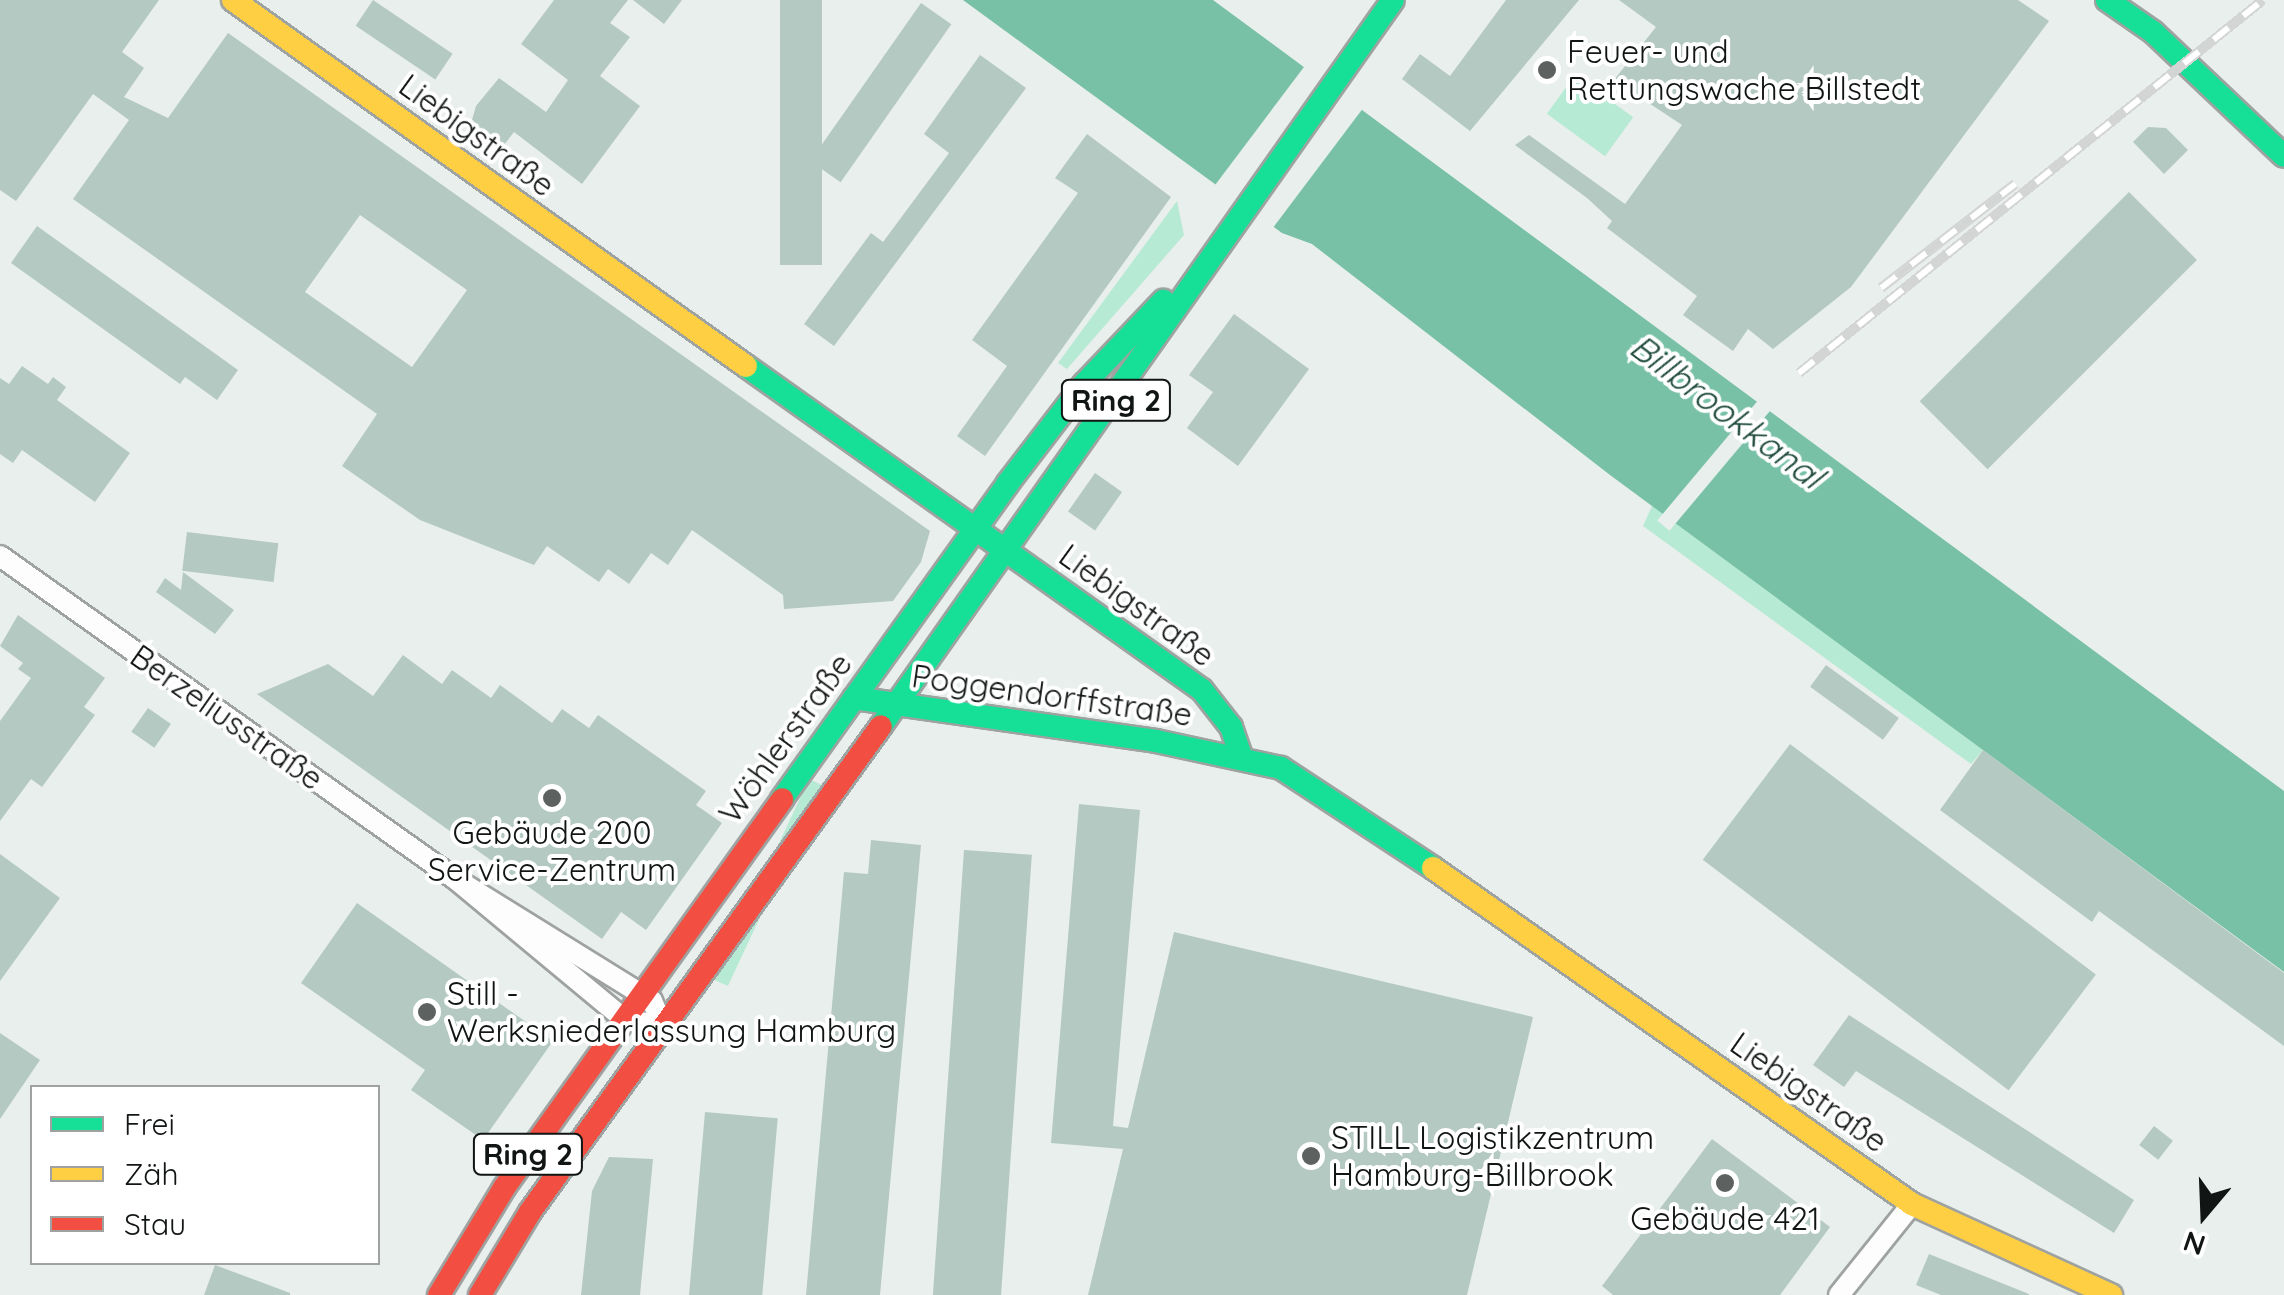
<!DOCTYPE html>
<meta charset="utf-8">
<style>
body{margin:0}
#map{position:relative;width:2284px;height:1295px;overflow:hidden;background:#e9efec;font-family:Quicksand,sans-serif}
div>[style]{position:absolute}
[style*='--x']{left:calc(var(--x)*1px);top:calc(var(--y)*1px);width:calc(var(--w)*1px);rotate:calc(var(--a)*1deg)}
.green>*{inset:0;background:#b7ead5;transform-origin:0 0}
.water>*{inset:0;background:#78c1a7}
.pier>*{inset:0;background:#e9efec;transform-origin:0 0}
.building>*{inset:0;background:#b4c9c1;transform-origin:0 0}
.roads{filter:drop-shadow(2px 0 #9ea2a0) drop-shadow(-2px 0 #9ea2a0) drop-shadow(0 2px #9ea2a0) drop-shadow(0 -2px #9ea2a0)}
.street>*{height:20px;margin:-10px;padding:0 10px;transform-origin:10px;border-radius:10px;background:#fcfdfc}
.fast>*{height:22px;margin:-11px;padding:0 11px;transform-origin:11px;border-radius:11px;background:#16e098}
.slow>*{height:22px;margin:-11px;padding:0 11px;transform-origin:11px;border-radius:11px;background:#ffcf43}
.jam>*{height:22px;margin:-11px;padding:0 11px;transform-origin:11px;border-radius:11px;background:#f24e42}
.rail>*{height:10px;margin-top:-5px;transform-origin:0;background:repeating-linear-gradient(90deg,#fff 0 19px,#d2d5d3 0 38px);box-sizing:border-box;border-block:2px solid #d2d5d3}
.dots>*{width:28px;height:28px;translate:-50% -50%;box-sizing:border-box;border:5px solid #fff;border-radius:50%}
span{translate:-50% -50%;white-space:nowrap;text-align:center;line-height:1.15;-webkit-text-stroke:8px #fff;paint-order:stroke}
.shield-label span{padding:2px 8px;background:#fff;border:2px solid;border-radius:8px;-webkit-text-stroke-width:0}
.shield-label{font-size:30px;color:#111513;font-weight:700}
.poi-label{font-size:32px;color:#111513}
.left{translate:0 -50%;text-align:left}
.street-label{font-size:32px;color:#111513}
.water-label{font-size:35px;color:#234e3e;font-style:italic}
.legend{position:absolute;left:30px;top:1085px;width:350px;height:180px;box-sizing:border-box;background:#fff;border:2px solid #a0a1a1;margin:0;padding:12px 18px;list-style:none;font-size:30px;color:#111513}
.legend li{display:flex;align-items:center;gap:20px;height:50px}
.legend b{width:50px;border:2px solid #a0a1a1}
.north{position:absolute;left:2154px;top:1165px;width:100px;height:100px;-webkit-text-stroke:8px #fff;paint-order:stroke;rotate:199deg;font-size:28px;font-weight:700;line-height:40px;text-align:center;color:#111513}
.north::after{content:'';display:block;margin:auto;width:35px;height:45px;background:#111513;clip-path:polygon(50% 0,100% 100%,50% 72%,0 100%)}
</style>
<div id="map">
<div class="green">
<div style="left:1575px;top:75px;width:72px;height:48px;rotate:36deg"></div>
<div style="clip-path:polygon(1177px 201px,1184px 235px,1067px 369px,1058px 363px)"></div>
<div style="clip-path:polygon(1653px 504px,1983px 750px,1971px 764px,1643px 526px)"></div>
<div style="left:809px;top:779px;width:14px;height:222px;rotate:25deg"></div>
</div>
<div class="water">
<div style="clip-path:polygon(963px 0,1213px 0,2284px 791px,2284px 972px,1610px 475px,1312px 244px,1282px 233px)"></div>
</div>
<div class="pier">
<div style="left:1307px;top:63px;width:72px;height:158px;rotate:37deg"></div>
<div style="left:1760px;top:398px;width:16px;height:160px;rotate:40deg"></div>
</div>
<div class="building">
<div style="clip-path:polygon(evenodd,0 0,159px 0,122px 52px,144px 68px,124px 97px,168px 118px,228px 33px,930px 531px,921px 562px,893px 601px,784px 609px,783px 595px,692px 530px,668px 565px,651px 553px,629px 584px,608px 569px,599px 582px,547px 546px,534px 565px,420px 520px,342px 466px,377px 414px,73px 199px,129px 120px,93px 94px,16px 201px,0 190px,0 0,360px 215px,467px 290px,412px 367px,305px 292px,360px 215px)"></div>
<div style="left:373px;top:0;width:96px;height:31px;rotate:34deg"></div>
<div style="clip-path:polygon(554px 0,628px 0,610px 23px,630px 37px,600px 76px,640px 106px,582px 184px,514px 132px,500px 150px,470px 127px,476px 106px,499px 78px,546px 112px,568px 80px,521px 44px)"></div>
<div style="clip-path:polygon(633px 0,682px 0,664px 24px)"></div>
<div style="left:780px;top:0;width:42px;height:265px"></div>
<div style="clip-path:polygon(1506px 0,1579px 0,1470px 131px,1402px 79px,1420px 54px,1450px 76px)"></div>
<div style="clip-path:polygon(1619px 0,2018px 0,2049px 21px,1851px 287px,1773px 349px,1748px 329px,1733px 351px,1683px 315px,1697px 296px,1607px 228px,1612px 221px,1587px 198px,1515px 145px,1529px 135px,1625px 204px,1682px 125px,1614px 80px,1656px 27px)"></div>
<div style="left:921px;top:3px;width:37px;height:193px;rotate:35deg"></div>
<div style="clip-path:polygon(980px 55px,1026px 88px,834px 346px,804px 324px,871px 233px,883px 242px,949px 153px,924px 134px)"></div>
<div style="clip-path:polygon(2148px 127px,2166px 128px,2188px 150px,2164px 174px,2133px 142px)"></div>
<div style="clip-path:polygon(1087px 134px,1171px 197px,985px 456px,957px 436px,1007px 366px,972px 340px,1078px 193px,1055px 178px)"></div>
<div style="left:2129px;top:192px;width:96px;height:296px;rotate:45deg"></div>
<div style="clip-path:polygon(37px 226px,238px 370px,217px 400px,185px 377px,180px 384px,11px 263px)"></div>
<div style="clip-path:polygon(1234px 314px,1309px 369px,1238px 466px,1187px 428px,1213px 392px,1189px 375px)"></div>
<div style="clip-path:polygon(22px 366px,48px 384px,53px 377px,66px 387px,57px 400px,130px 453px,95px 502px,22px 450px,13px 463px,0 454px,0 378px,9px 384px)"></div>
<div style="left:1095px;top:473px;width:33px;height:47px;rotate:35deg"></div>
<div style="left:187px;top:532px;width:92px;height:39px;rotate:7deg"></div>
<div style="clip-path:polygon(183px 572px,234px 610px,215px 634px,156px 592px,165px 578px,181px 590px)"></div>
<div style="clip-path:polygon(18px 615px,105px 678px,84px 707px,95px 715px,42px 787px,31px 779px,0 821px,0 721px,31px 678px,18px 669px,23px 663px,0 646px)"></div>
<div style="clip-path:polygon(403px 655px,442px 684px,452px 670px,491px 698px,500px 685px,552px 723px,562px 709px,589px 728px,598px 715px,706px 791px,696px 805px,722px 823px,646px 930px,621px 912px,602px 939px,257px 694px,328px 664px,373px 696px)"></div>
<div style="left:1826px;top:665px;width:90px;height:27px;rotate:36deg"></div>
<div style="left:148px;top:708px;width:28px;height:29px;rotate:35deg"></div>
<div style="left:1790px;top:744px;width:383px;height:145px;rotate:37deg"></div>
<div style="clip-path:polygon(1983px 750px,2284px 973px,2284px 1046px,2099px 911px,2092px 922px,1940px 810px)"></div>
<div style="clip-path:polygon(1079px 804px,1140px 810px,1113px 1126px,1128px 1128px,1174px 932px,1533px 1017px,1467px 1295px,1088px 1295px,1123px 1149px,1051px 1143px)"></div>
<div style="clip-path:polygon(871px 840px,921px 845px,880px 1295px,806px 1295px,844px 872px,868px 874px)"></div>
<div style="left:964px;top:850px;width:68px;height:447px;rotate:4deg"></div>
<div style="clip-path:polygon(0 854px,60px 898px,0 981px)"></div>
<div style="clip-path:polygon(357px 903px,553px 1041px,483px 1140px,411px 1090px,425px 1070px,301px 983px)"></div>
<div style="clip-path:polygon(1849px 1015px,2134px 1200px,2114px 1233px,1856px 1071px,1844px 1087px,1813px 1065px)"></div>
<div style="clip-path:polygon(0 1033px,40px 1060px,0 1119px)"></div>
<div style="left:705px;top:1112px;width:73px;height:184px;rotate:5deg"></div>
<div style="left:2154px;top:1126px;width:24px;height:24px;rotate:38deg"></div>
<div style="clip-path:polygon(1712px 1139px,1830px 1227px,1780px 1295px,1613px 1295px,1602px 1286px)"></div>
<div style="clip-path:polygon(609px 1157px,653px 1159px,640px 1295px,581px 1295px,592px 1191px)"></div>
<div style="clip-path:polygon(1929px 1254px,2029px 1294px,2029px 1295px,1941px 1295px,1916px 1285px)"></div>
<div style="clip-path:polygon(215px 1265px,290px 1293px,290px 1295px,204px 1295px)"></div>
</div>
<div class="roads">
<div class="street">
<div style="--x:0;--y:556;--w:557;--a:35.35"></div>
<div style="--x:454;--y:878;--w:233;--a:31.8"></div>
<div style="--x:652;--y:1001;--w:27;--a:66"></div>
<div style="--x:663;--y:1026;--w:40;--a:-170"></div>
<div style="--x:624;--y:1019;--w:221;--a:-140.3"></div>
<div style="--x:1839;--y:1295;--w:117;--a:-51.3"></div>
</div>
<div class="fast">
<div style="--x:2107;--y:0;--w:56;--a:34.8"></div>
<div style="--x:2153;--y:32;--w:180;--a:43.4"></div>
<div style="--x:746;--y:366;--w:559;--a:35.39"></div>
<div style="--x:1202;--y:690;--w:47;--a:51.9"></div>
<div style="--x:1231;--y:727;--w:31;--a:71"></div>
<div style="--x:854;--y:698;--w:305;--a:8.1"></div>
<div style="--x:1156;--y:741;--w:128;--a:12.2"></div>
<div style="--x:1281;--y:768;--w:182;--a:33.3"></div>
<div style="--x:881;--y:726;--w:888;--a:-54.81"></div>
<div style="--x:782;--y:799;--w:388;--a:-54.4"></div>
<div style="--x:1008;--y:483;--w:125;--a:-52.5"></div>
<div style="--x:1084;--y:384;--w:115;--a:-46.4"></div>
</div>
<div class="slow">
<div style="--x:233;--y:0;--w:630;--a:35.51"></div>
<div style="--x:1433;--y:868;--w:585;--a:35.05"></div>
<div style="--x:1912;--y:1204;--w:219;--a:24.6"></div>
</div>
<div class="jam">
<div style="--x:439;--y:1295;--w:125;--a:-58.7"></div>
<div style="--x:504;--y:1188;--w:478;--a:-54.4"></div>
<div style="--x:480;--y:1295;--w:97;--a:-58.9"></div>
<div style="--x:530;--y:1212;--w:599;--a:-54.16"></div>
</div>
</div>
<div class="rail">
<div style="--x:1881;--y:288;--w:170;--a:-37.8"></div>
<div style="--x:1799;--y:373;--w:595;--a:-38.8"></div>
</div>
<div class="dots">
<div style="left:1547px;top:70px;background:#5d615f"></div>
<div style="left:552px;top:798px;background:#5d615f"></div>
<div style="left:427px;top:1012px;background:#5d615f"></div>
<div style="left:1311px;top:1156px;background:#5d615f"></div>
<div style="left:1725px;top:1183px;background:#5d615f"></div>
</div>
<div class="shield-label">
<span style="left:1116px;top:400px">Ring 2</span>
<span style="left:528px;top:1154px">Ring 2</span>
</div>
<div class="poi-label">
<span class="left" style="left:1567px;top:70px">Feuer- und<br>Rettungswache Billstedt</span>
<span style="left:552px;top:851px">Gebäude 200<br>Service-Zentrum</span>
<span class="left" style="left:447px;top:1012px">Still -<br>Werksniederlassung Hamburg</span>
<span class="left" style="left:1331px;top:1156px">STILL Logistikzentrum<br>Hamburg-Billbrook</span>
<span style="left:1725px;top:1218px">Gebäude 421</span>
</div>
<div class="street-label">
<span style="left:477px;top:135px;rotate:36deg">Liebigstraße</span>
<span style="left:1137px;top:605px;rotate:36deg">Liebigstraße</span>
<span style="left:1052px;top:695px;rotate:8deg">Poggendorffstraße</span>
<span style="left:227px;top:717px;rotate:35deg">Berzeliusstraße</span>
<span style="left:785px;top:738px;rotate:-54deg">Wöhlerstraße</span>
<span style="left:1809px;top:1092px;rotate:35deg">Liebigstraße</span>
</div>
<div class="water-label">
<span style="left:1727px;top:411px;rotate:37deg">Billbrookkanal</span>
</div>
<ul class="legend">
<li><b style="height:12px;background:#16e098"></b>Frei</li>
<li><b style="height:12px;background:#ffcf43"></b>Zäh</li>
<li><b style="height:12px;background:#f24e42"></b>Stau</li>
</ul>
<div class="north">N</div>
</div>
